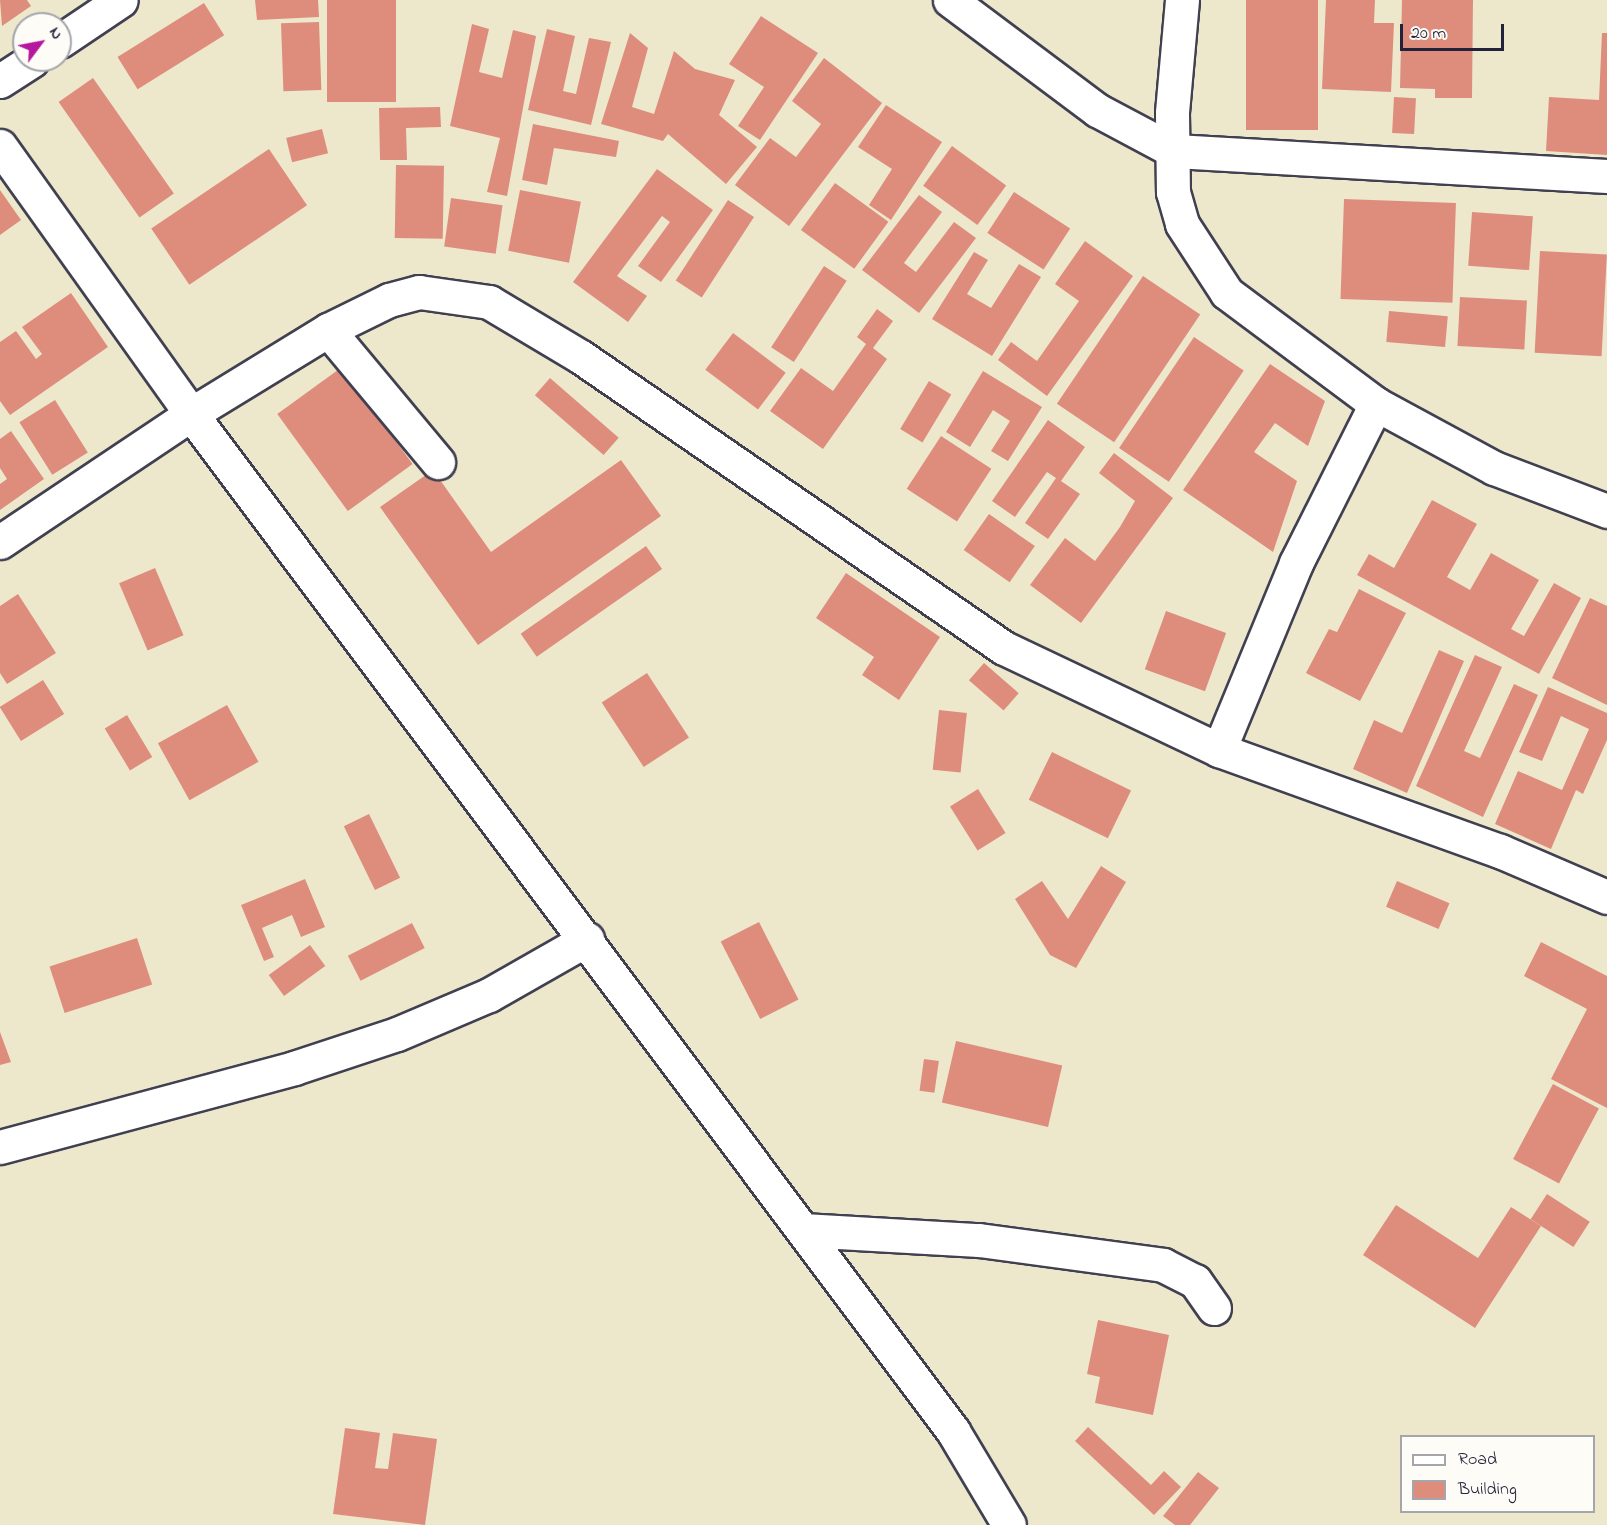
<!DOCTYPE html>
<style>
body{margin:0}
#map{position:relative;width:1607px;height:1525px;overflow:hidden;background:#ede8cc;font-family:"Indie Flower",sans-serif}
div>[style]{position:absolute}
[style*='--x']{left:calc(var(--x)*1px);top:calc(var(--y)*1px);width:calc(var(--w)*1px);rotate:calc(var(--a)*1deg)}
.building>*{inset:0;background:#de8d7d;transform-origin:0 0}
.roads{filter:drop-shadow(2px 0 #404051) drop-shadow(-2px 0 #404051) drop-shadow(0 2px #404051) drop-shadow(0 -2px #404051)}
.minor>*{height:33px;margin:-16.5px;padding:0 16.5px;transform-origin:16.5px;border-radius:16.5px;background:#fff}
span{translate:-50% -50%;white-space:nowrap;text-align:center;line-height:1.15;-webkit-text-stroke:4.5px #fdfcf7;paint-order:stroke}
.legend{position:absolute;left:1400px;top:1435px;width:195px;height:78px;box-sizing:border-box;background:#fdfcf7;border:2px solid #a5a5ac;margin:0;padding:8px 10px;list-style:none;font-size:18px;color:#22223b}
.legend li{display:flex;align-items:center;gap:12px;height:30px}
.legend b{width:30px;border:2px solid #a5a5ac}
.north{position:absolute;left:12px;top:12px;width:60px;height:60px;box-sizing:border-box;background:#fdfcf7;border:2px solid #a5a5ac;border-radius:50%;rotate:58deg;font-size:16px;font-weight:700;line-height:24px;text-align:center;color:#22223b}
.north::after{content:'';display:block;margin:auto;width:21px;height:27px;background:#b5179e;clip-path:polygon(50% 0,100% 100%,50% 72%,0 100%)}
.scale{position:absolute;left:1400px;top:24px;width:104px;height:27px;box-sizing:border-box;border:3px solid #22223b;border-top:0;padding-left:8px;font-size:18px;line-height:21px;white-space:nowrap;color:#22223b;-webkit-text-stroke:4px #fdfcf7;paint-order:stroke}
</style>
<div id="map">
<div class="building">
<div style="clip-path:polygon(0 0,27px 0,31px 6px,2px 26px)"></div>
<div style="clip-path:polygon(255px 0,318px 0,319px 17px,257px 20px)"></div>
<div style="left:327px;top:0;width:69px;height:102px"></div>
<div style="left:1246px;top:0;width:72px;height:130px"></div>
<div style="clip-path:polygon(1326px 0,1375px 0,1374px 23px,1394px 23px,1391px 92px,1322px 89px)"></div>
<div style="clip-path:polygon(1402px 0,1473px 0,1472px 98px,1435px 98px,1435px 89px,1400px 88px)"></div>
<div style="left:204px;top:3px;width:38px;height:102px;rotate:58deg"></div>
<div style="clip-path:polygon(761px 16px,818px 53px,760px 140px,738px 126px,764px 87px,729px 64px)"></div>
<div style="left:319px;top:22px;width:68px;height:38px;rotate:88deg"></div>
<div style="clip-path:polygon(472px 24px,489px 29px,479px 72px,502px 78px,513px 30px,536px 36px,507px 196px,487px 192px,500px 138px,450px 126px)"></div>
<div style="clip-path:polygon(547px 29px,575px 36px,563px 91px,576px 94px,589px 38px,611px 42px,591px 125px,528px 110px)"></div>
<div style="clip-path:polygon(630px 33px,648px 48px,632px 107px,654px 114px,674px 51px,695px 69px,735px 80px,719px 115px,757px 147px,726px 184px,668px 134px,663px 141px,601px 124px)"></div>
<div style="clip-path:polygon(1602px 33px,1607px 33px,1607px 155px,1546px 151px,1549px 97px,1599px 100px)"></div>
<div style="clip-path:polygon(824px 58px,882px 103px,789px 226px,735px 185px,770px 138px,796px 157px,821px 124px,792px 101px)"></div>
<div style="left:93px;top:78px;width:141px;height:42px;rotate:55deg"></div>
<div style="left:1394px;top:97px;width:22px;height:36px;rotate:3deg"></div>
<div style="clip-path:polygon(886px 105px,942px 142px,891px 220px,869px 205px,892px 169px,858px 147px)"></div>
<div style="clip-path:polygon(440px 107px,441px 127px,406px 128px,407px 160px,380px 160px,379px 108px)"></div>
<div style="clip-path:polygon(533px 124px,619px 141px,616px 157px,554px 148px,547px 185px,522px 180px)"></div>
<div style="left:322px;top:129px;width:25px;height:37px;rotate:76deg"></div>
<div style="left:952px;top:146px;width:67px;height:49px;rotate:36deg"></div>
<div style="left:269px;top:149px;width:68px;height:142px;rotate:56deg"></div>
<div style="left:396px;top:165px;width:48px;height:73px;rotate:1deg"></div>
<div style="clip-path:polygon(657px 169px,713px 210px,661px 282px,638px 266px,670px 222px,662px 216px,617px 276px,647px 296px,628px 322px,573px 282px)"></div>
<div style="left:835px;top:183px;width:66px;height:58px;rotate:36deg"></div>
<div style="clip-path:polygon(0 190px,21px 220px,0 235px)"></div>
<div style="left:520px;top:190px;width:62px;height:62px;rotate:11deg"></div>
<div style="left:1014px;top:192px;width:67px;height:49px;rotate:33deg"></div>
<div style="clip-path:polygon(919px 195px,942px 212px,904px 263px,916px 272px,954px 222px,976px 238px,919px 313px,862px 270px)"></div>
<div style="left:451px;top:198px;width:52px;height:49px;rotate:8deg"></div>
<div style="left:1344px;top:199px;width:112px;height:100px;rotate:2deg"></div>
<div style="left:728px;top:200px;width:31px;height:96px;rotate:33deg"></div>
<div style="left:1472px;top:212px;width:61px;height:54px;rotate:4deg"></div>
<div style="clip-path:polygon(1085px 241px,1133px 276px,1047px 396px,998px 360px,1011px 342px,1037px 361px,1079px 301px,1055px 284px)"></div>
<div style="left:1540px;top:251px;width:67px;height:102px;rotate:3deg"></div>
<div style="clip-path:polygon(974px 252px,988px 260px,967px 294px,991px 308px,1019px 264px,1041px 277px,992px 356px,932px 319px)"></div>
<div style="left:824px;top:266px;width:27px;height:97px;rotate:33deg"></div>
<div style="left:1143px;top:276px;width:69px;height:154px;rotate:34deg"></div>
<div style="clip-path:polygon(71px 293px,108px 347px,10px 415px,0 401px,0 342px,16px 331px,36px 359px,42px 354px,22px 327px)"></div>
<div style="left:1460px;top:297px;width:67px;height:49px;rotate:3deg"></div>
<div style="clip-path:polygon(877px 309px,893px 321px,873px 348px,887px 359px,823px 449px,770px 411px,801px 368px,833px 391px,866px 344px,857px 337px)"></div>
<div style="left:1389px;top:311px;width:59px;height:31px;rotate:5deg"></div>
<div style="left:733px;top:333px;width:66px;height:46px;rotate:37deg"></div>
<div style="left:1194px;top:337px;width:60px;height:134px;rotate:34deg"></div>
<div style="clip-path:polygon(1270px 364px,1325px 401px,1308px 446px,1275px 423px,1254px 452px,1297px 481px,1273px 552px,1183px 490px)"></div>
<div style="left:342px;top:367px;width:120px;height:80px;rotate:54deg"></div>
<div style="clip-path:polygon(983px 371px,1042px 407px,1008px 461px,991px 451px,1010px 421px,993px 410px,970px 447px,946px 432px)"></div>
<div style="left:550px;top:378px;width:91px;height:23px;rotate:41deg"></div>
<div style="left:929px;top:381px;width:26px;height:56px;rotate:31deg"></div>
<div style="left:55px;top:400px;width:62px;height:42px;rotate:58deg"></div>
<div style="clip-path:polygon(1048px 420px,1085px 447px,1061px 481px,1080px 494px,1048px 539px,1025px 523px,1056px 478px,1047px 472px,1015px 517px,992px 501px)"></div>
<div style="clip-path:polygon(11px 431px,44px 479px,0 510px,0 484px,7px 479px,0 468px,0 439px)"></div>
<div style="left:941px;top:436px;width:60px;height:63px;rotate:33deg"></div>
<div style="clip-path:polygon(1114px 453px,1173px 498px,1081px 623px,1030px 585px,1065px 538px,1095px 561px,1120px 527px,1135px 501px,1099px 473px)"></div>
<div style="clip-path:polygon(621px 460px,661px 516px,478px 645px,380px 507px,433px 470px,491px 552px)"></div>
<div style="clip-path:polygon(1432px 500px,1477px 524px,1447px 577px,1470px 590px,1491px 553px,1539px 580px,1511px 629px,1524px 636px,1554px 583px,1581px 598px,1539px 674px,1357px 575px,1369px 554px,1394px 568px)"></div>
<div style="left:989px;top:514px;width:56px;height:44px;rotate:35deg"></div>
<div style="left:646px;top:546px;width:28px;height:153px;rotate:55deg"></div>
<div style="left:155px;top:568px;width:73px;height:39px;rotate:67deg"></div>
<div style="clip-path:polygon(846px 573px,940px 637px,899px 700px,862px 675px,874px 657px,816px 618px)"></div>
<div style="clip-path:polygon(1359px 589px,1406px 613px,1360px 701px,1306px 673px,1329px 629px,1337px 632px)"></div>
<div style="clip-path:polygon(18px 594px,56px 653px,7px 684px,0 673px,0 606px)"></div>
<div style="clip-path:polygon(1590px 598px,1607px 606px,1607px 705px,1552px 678px)"></div>
<div style="left:1166px;top:611px;width:64px;height:62px;rotate:20deg"></div>
<div style="clip-path:polygon(1439px 650px,1464px 661px,1407px 793px,1353px 769px,1374px 720px,1402px 733px)"></div>
<div style="clip-path:polygon(1475px 655px,1502px 667px,1464px 751px,1480px 758px,1514px 684px,1538px 695px,1483px 817px,1416px 786px)"></div>
<div style="left:984px;top:663px;width:46px;height:23px;rotate:41deg"></div>
<div style="left:647px;top:673px;width:77px;height:54px;rotate:57deg"></div>
<div style="left:43px;top:680px;width:40px;height:51px;rotate:58deg"></div>
<div style="clip-path:polygon(1548px 687px,1607px 713px,1607px 740px,1583px 794px,1576px 790px,1551px 849px,1495px 824px,1518px 771px,1562px 790px,1589px 729px,1561px 716px,1542px 761px,1519px 752px)"></div>
<div style="left:227px;top:705px;width:65px;height:79px;rotate:61deg"></div>
<div style="left:939px;top:710px;width:28px;height:60px;rotate:6deg"></div>
<div style="left:127px;top:715px;width:49px;height:26px;rotate:59deg"></div>
<div style="left:1052px;top:752px;width:88px;height:53px;rotate:26deg"></div>
<div style="left:978px;top:789px;width:52px;height:33px;rotate:58deg"></div>
<div style="left:369px;top:814px;width:71px;height:28px;rotate:64deg"></div>
<div style="clip-path:polygon(1101px 866px,1126px 882px,1076px 968px,1050px 955px,1015px 899px,1042px 881px,1068px 919px)"></div>
<div style="clip-path:polygon(305px 879px,325px 927px,301px 937px,292px 915px,262px 928px,274px 957px,264px 961px,241px 905px)"></div>
<div style="left:1397px;top:881px;width:57px;height:28px;rotate:23deg"></div>
<div style="left:759px;top:922px;width:87px;height:43px;rotate:63deg"></div>
<div style="left:412px;top:923px;width:28px;height:72px;rotate:63deg"></div>
<div style="left:137px;top:938px;width:49px;height:92px;rotate:72deg"></div>
<div style="clip-path:polygon(1541px 942px,1607px 976px,1607px 1108px,1551px 1079px,1587px 1009px,1524px 976px)"></div>
<div style="left:310px;top:945px;width:26px;height:51px;rotate:54deg"></div>
<div style="clip-path:polygon(0 1032px,11px 1062px,0 1065px)"></div>
<div style="left:956px;top:1041px;width:109px;height:63px;rotate:13deg"></div>
<div style="left:924px;top:1059px;width:15px;height:32px;rotate:8deg"></div>
<div style="left:1553px;top:1084px;width:52px;height:85px;rotate:28deg"></div>
<div style="left:1547px;top:1194px;width:51px;height:30px;rotate:33deg"></div>
<div style="clip-path:polygon(1396px 1205px,1478px 1258px,1511px 1207px,1541px 1226px,1475px 1328px,1363px 1255px)"></div>
<div style="clip-path:polygon(1098px 1320px,1169px 1335px,1153px 1415px,1095px 1403px,1100px 1377px,1087px 1374px)"></div>
<div style="clip-path:polygon(1088px 1427px,1151px 1485px,1164px 1471px,1181px 1487px,1154px 1515px,1075px 1441px)"></div>
<div style="clip-path:polygon(345px 1428px,380px 1433px,375px 1468px,388px 1469px,393px 1433px,437px 1439px,425px 1525px,333px 1514px)"></div>
<div style="clip-path:polygon(1198px 1472px,1219px 1488px,1190px 1525px,1175px 1525px,1163px 1516px)"></div>
</div>
<div class="roads">
<div class="minor">
<div style="--x:950;--y:0;--w:184;--a:36.8"></div>
<div style="--x:1097;--y:110;--w:87;--a:28"></div>
<div style="--x:1174;--y:151;--w:434;--a:3.3"></div>
<div style="--x:1182;--y:0;--w:113;--a:95.1"></div>
<div style="--x:1172;--y:113;--w:79;--a:89.3"></div>
<div style="--x:1173;--y:192;--w:33;--a:74"></div>
<div style="--x:1182;--y:224;--w:82;--a:56.9"></div>
<div style="--x:1227;--y:293;--w:186;--a:36.7"></div>
<div style="--x:1376;--y:404;--w:134;--a:28.5"></div>
<div style="--x:1494;--y:468;--w:121;--a:20.8"></div>
<div style="--x:60;--y:41;--w:73;--a:-33.9"></div>
<div style="--x:0;--y:81;--w:38;--a:-33"></div>
<div style="--x:0;--y:146;--w:329;--a:54.5"></div>
<div style="--x:191;--y:414;--w:1271;--a:53.16"></div>
<div style="--x:953;--y:1431;--w:109;--a:59.2"></div>
<div style="--x:328;--y:330;--w:172;--a:50.2"></div>
<div style="--x:0;--y:542;--w:230;--a:-33.8"></div>
<div style="--x:191;--y:414;--w:161;--a:-31.5"></div>
<div style="--x:328;--y:330;--w:68;--a:-26.2"></div>
<div style="--x:389;--y:300;--w:31;--a:-15"></div>
<div style="--x:419;--y:292;--w:71;--a:8.1"></div>
<div style="--x:489;--y:302;--w:107;--a:30.9"></div>
<div style="--x:581;--y:357;--w:513;--a:34.53"></div>
<div style="--x:1004;--y:648;--w:238;--a:25.4"></div>
<div style="--x:1219;--y:750;--w:299;--a:19.8"></div>
<div style="--x:1500;--y:851;--w:116;--a:23.3"></div>
<div style="--x:1219;--y:750;--w:202;--a:-67.6"></div>
<div style="--x:1296;--y:563;--w:178;--a:-63.3"></div>
<div style="--x:0;--y:1147;--w:304;--a:-15"></div>
<div style="--x:294;--y:1068;--w:108;--a:-18.3"></div>
<div style="--x:397;--y:1034;--w:100;--a:-23"></div>
<div style="--x:489;--y:995;--w:113;--a:-29.7"></div>
<div style="--x:803;--y:1230;--w:176;--a:3.3"></div>
<div style="--x:979;--y:1240;--w:186;--a:7.7"></div>
<div style="--x:1163;--y:1265;--w:36;--a:27"></div>
<div style="--x:1195;--y:1281;--w:33;--a:55"></div>
</div>
</div>
<ul class="legend">
<li><b style="height:8px;background:#fff"></b>Road</li>
<li><b style="height:16px;background:#de8d7d"></b>Building</li>
</ul>
<div class="north">N</div>
<div class="scale">20 m</div>
</div>
